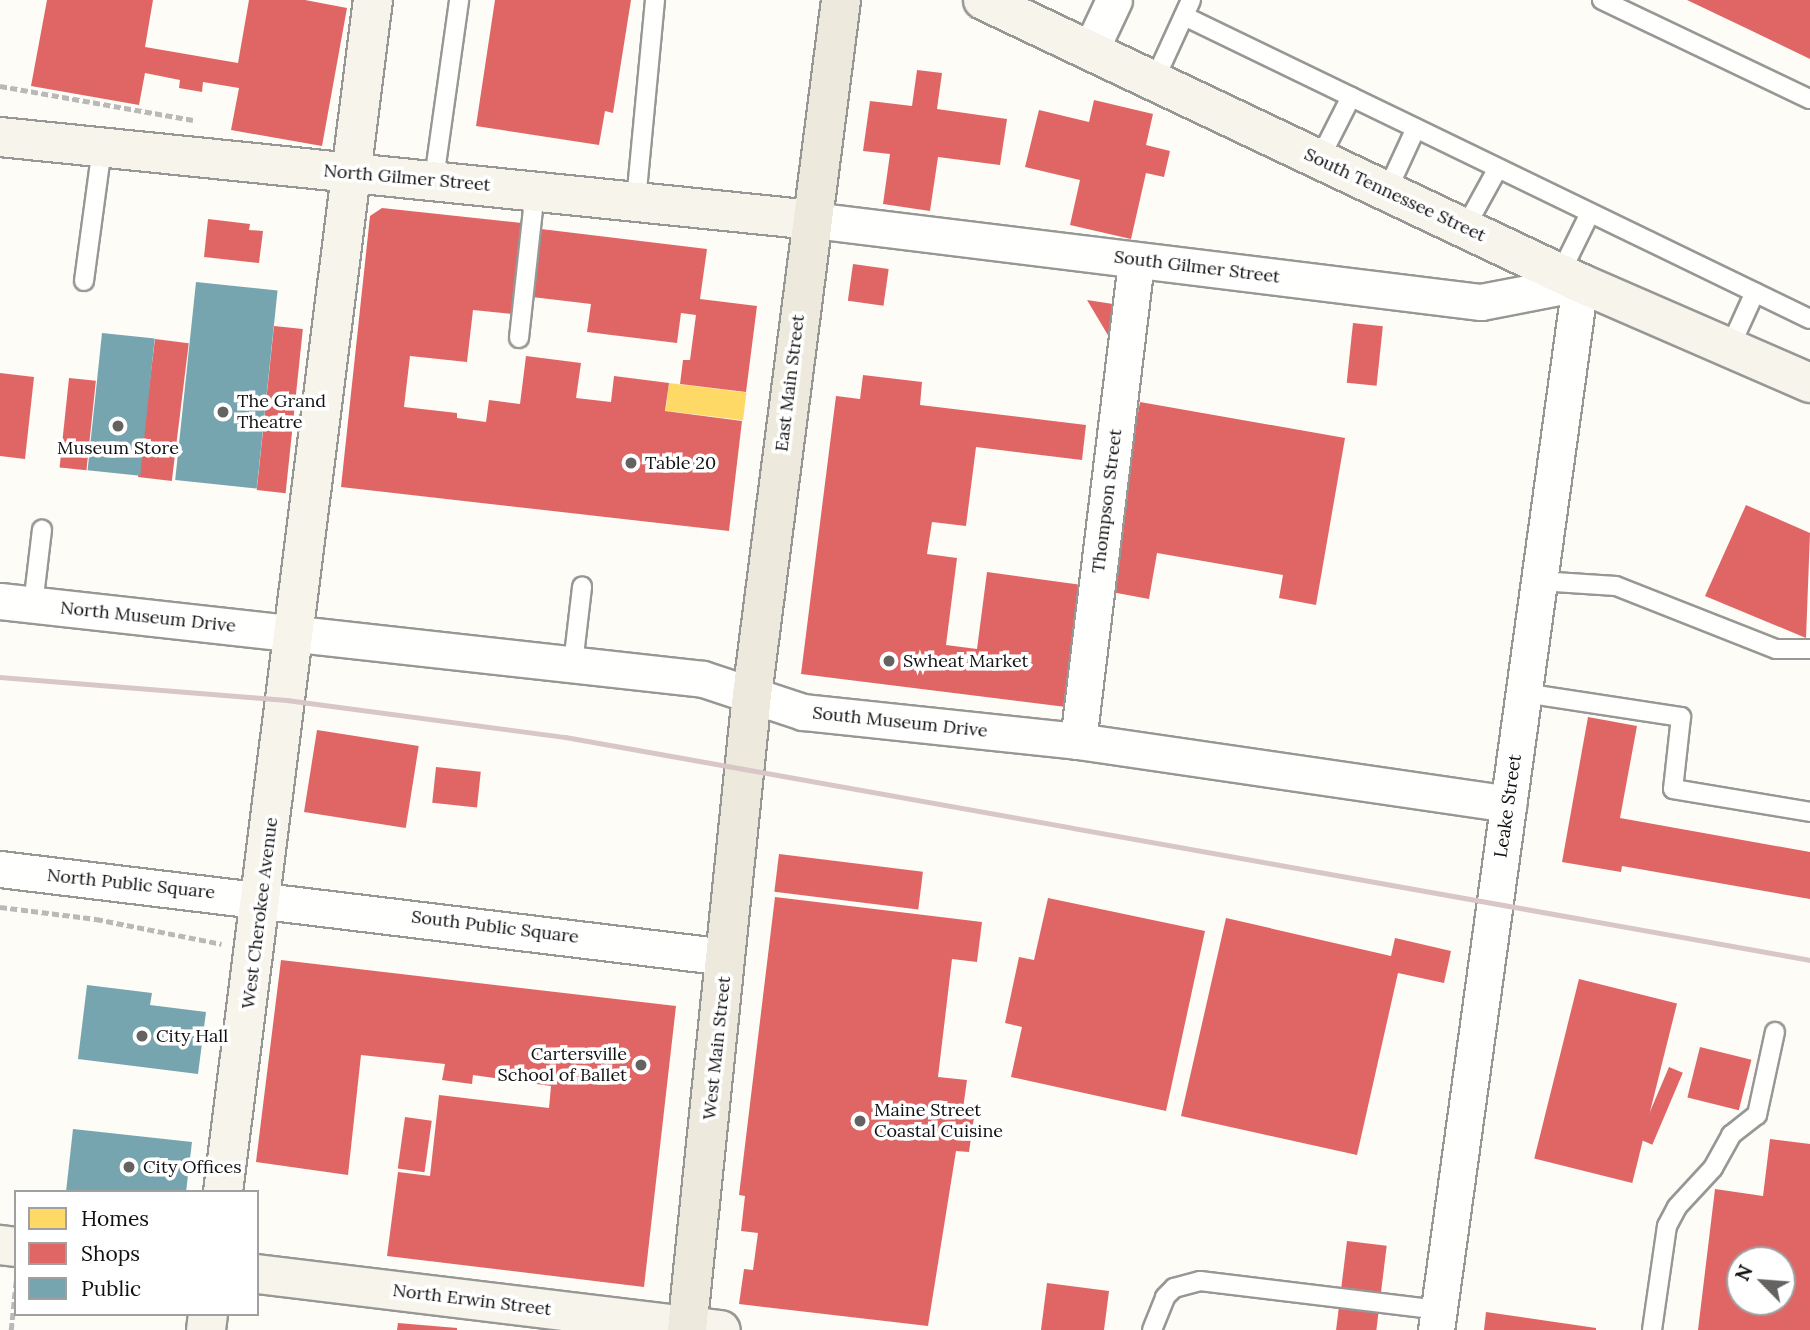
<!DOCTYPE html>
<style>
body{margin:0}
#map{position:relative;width:1810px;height:1330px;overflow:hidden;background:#fdfcf7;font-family:Lora,serif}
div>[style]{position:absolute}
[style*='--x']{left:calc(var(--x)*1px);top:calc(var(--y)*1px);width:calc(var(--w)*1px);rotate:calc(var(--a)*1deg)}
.homes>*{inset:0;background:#ffd966;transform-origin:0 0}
.shops>*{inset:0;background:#e06666;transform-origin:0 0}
.public>*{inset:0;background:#76a5af;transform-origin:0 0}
.path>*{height:4.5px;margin-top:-2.25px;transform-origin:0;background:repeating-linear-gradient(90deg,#b9b9b8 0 7px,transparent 0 10.5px)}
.roads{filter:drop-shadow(2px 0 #979795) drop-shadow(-2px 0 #979795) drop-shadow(0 2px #979795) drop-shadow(0 -2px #979795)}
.lane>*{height:18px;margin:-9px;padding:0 9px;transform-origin:9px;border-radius:9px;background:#fffffe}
.street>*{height:35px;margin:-17.5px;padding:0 17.5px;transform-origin:17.5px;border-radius:17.5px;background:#fffffe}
.secondary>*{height:38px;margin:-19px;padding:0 19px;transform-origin:19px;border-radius:19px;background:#f6f4eb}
.primary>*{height:38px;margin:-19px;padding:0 19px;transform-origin:19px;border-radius:19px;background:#ede9dc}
.rail>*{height:5px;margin:-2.5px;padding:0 2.5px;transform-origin:2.5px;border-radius:2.5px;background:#d9c6c7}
.dots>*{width:19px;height:19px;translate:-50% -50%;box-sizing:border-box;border:4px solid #fff;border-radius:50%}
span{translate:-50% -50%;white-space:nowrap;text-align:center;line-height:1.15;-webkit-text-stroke:7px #fff;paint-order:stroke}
.street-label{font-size:18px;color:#111}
.poi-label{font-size:18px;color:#111}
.left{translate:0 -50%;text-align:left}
.right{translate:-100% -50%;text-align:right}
.legend{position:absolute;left:14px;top:1190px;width:245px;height:126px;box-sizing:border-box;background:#fff;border:2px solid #a0a0a0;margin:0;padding:9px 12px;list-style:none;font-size:21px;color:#111}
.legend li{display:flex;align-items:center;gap:14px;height:35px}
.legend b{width:35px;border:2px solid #a0a0a0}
.north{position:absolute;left:1726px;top:1246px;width:70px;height:70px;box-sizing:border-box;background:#fff;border:2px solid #a0a0a0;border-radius:50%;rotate:295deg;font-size:19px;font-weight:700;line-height:28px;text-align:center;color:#111}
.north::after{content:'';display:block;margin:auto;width:24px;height:32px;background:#646362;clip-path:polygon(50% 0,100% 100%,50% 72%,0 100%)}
</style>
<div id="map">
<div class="homes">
<div style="left:669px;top:383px;width:78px;height:28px;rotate:7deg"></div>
</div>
<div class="shops">
<div style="clip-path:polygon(47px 0,153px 0,145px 47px,238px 63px,249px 0,305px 0,347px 8px,322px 146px,231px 130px,239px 88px,203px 82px,202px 92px,179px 88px,180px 80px,145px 73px,139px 105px,31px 86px)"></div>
<div style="clip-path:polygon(495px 0,631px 0,613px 113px,605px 111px,599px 145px,476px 126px)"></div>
<div style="clip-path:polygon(1687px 0,1810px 0,1810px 59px,1750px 30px)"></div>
<div style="clip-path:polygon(917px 70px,942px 73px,937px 109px,1007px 119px,1000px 165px,938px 157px,930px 211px,883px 204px,890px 154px,863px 151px,870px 101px,912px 106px)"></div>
<div style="clip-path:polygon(1094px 100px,1153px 114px,1146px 145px,1170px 151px,1164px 177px,1146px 173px,1131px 239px,1070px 225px,1080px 180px,1025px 167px,1039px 110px,1089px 122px)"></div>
<div style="clip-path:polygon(382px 208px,522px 223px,512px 314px,473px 310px,467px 362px,410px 356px,404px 407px,457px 413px,457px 418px,486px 422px,489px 400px,520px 404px,526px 356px,581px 363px,576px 398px,611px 402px,614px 376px,669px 383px,665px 411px,742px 421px,729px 531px,341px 487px,370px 216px)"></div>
<div style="clip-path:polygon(208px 219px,250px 224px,249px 230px,263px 231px,259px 263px,204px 257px)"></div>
<div style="clip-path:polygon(541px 229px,707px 249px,700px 299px,757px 306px,746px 392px,680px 384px,683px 360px,690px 360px,696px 315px,681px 313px,677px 343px,587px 332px,591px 304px,532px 297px)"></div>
<div style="left:853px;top:264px;width:36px;height:37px;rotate:8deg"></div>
<div style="clip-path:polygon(1087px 300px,1126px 306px,1112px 342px)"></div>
<div style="left:1353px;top:323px;width:30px;height:60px;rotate:6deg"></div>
<div style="left:274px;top:326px;width:29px;height:165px;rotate:6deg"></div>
<div style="left:155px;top:339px;width:34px;height:139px;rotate:7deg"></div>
<div style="clip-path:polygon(0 373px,34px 377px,25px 459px,0 456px)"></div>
<div style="clip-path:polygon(863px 375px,922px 382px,920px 405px,1086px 425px,1082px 460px,976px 447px,966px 526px,932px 522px,927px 554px,957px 558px,946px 645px,977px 649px,987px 572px,1082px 585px,1066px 707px,801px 674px,836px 396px,860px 399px)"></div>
<div style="left:69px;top:378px;width:27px;height:90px;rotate:6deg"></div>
<div style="clip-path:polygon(1140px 402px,1345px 438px,1316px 605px,1279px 598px,1283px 575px,1157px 553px,1149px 599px,1106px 591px)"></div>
<div style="clip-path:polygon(1746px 505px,1810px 533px,1806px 638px,1705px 596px)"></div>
<div style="clip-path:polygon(1588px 717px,1637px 726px,1620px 818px,1810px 852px,1810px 899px,1622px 866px,1621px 872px,1562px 862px)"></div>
<div style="left:317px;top:730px;width:103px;height:83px;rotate:9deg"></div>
<div style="left:436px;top:767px;width:45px;height:36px;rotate:6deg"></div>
<div style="left:779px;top:854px;width:145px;height:38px;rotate:7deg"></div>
<div style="clip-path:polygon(775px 897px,982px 922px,977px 962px,952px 959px,938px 1077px,967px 1080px,962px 1116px,974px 1117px,969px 1152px,956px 1151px,928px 1326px,739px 1304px,744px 1269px,753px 1270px,758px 1233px,741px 1231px,745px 1196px,739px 1195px)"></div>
<div style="clip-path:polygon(1048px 898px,1205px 931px,1166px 1111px,1011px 1077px,1022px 1027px,1005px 1023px,1019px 957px,1034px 960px)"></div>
<div style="clip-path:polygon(1226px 918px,1391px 956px,1395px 938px,1451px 951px,1444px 983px,1398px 973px,1357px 1155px,1181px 1116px)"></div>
<div style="clip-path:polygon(281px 960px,676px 1006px,644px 1287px,387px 1256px,398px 1172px,430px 1176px,439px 1095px,549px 1108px,551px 1086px,473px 1075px,472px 1084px,442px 1080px,445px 1064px,361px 1055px,348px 1175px,256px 1162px)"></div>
<div style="left:1579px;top:979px;width:101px;height:185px;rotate:14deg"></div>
<div style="left:1700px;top:1047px;width:53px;height:52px;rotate:14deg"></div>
<div style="left:1669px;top:1067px;width:15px;height:78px;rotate:23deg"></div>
<div style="left:405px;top:1117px;width:27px;height:52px;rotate:8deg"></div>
<div style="clip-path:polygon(evenodd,1770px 1139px,1810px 1144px,1810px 1330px,1698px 1330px,1715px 1189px,1763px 1196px,1770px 1139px,1740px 1260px,1782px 1260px,1782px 1302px,1740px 1302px,1740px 1260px)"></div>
<div style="left:1347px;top:1241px;width:40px;height:90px;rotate:7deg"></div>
<div style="clip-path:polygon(1047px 1283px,1109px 1291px,1104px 1330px,1041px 1330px)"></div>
<div style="clip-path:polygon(1486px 1312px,1596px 1328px,1596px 1330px,1484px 1330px)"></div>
<div style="clip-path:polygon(398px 1323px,457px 1328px,457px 1330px,397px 1330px)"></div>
</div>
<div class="public">
<div style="left:196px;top:282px;width:82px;height:199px;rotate:6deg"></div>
<div style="left:102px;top:333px;width:53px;height:138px;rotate:6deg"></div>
<div style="clip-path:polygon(87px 985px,152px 993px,150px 1005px,206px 1012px,198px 1074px,78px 1059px)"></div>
<div style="clip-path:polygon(73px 1129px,192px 1142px,186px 1192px,66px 1192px)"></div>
</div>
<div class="path">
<div style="--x:0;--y:86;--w:196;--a:10"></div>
<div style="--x:0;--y:907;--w:97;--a:7.1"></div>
<div style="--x:96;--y:919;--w:128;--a:11.2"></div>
<div style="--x:11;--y:1330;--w:49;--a:-84.2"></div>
</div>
<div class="roads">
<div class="lane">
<div style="--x:1602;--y:0;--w:230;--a:25.5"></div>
<div style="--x:1184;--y:16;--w:695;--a:25.83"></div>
<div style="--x:1154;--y:81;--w:89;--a:-65.4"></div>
<div style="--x:1319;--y:160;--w:71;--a:-63.1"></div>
<div style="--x:434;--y:179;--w:181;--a:-82"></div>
<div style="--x:1387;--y:191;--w:69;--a:-65.3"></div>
<div style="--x:636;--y:201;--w:202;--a:-84.6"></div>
<div style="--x:1465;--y:228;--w:68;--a:-61.2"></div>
<div style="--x:1560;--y:274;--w:68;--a:-63.8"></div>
<div style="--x:84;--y:281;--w:134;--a:-82.3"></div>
<div style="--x:519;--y:338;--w:149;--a:-83.8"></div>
<div style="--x:1730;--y:347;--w:60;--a:-65.6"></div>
<div style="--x:1539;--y:581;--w:77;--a:3.7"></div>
<div style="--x:1616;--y:586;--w:172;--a:21.5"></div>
<div style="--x:1776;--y:649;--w:34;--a:0"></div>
<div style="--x:33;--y:605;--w:76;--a:-83.2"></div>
<div style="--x:573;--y:664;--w:78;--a:-83.3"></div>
<div style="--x:1524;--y:693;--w:159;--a:8.7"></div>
<div style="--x:1681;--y:717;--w:72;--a:96.3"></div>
<div style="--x:1673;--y:789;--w:139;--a:9.5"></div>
<div style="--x:1152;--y:1330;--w:35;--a:-68"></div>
<div style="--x:1165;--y:1297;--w:13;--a:-45"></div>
<div style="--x:1174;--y:1288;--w:27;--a:-15"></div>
<div style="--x:1200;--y:1281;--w:240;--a:6.9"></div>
<div style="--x:1652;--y:1330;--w:105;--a:-81.8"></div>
<div style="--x:1667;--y:1226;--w:21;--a:-62"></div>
<div style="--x:1677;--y:1207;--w:53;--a:-47.3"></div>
<div style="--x:1713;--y:1168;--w:38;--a:-61"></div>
<div style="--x:1731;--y:1135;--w:33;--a:-38"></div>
<div style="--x:1757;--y:1115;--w:85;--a:-77.8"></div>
</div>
<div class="street">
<div style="--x:1090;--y:51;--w:56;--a:-64.8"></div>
<div style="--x:813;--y:220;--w:673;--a:7"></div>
<div style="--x:1481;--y:302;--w:101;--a:-10.9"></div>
<div style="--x:1580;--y:283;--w:1057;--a:97.83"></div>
<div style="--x:0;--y:601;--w:707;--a:6.33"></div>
<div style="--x:703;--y:679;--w:105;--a:18.3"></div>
<div style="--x:803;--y:712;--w:277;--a:6"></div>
<div style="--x:1078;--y:741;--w:435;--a:8.3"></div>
<div style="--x:1078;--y:741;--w:484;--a:-83.1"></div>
<div style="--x:0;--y:869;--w:731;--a:6.91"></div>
</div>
<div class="secondary">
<div style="--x:983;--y:0;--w:661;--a:25.36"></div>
<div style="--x:1580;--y:283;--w:251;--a:23.5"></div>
<div style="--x:0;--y:137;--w:817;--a:5.83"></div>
<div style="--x:223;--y:1192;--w:1201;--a:-82.83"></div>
<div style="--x:0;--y:1245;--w:16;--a:7"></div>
<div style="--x:257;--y:1274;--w:467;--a:6.9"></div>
<div style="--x:206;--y:1330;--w:16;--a:-83"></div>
</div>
<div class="primary">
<div style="--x:687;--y:1330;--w:638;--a:-84.16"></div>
<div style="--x:752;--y:695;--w:701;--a:-82.7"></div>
</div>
</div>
<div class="rail">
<div style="--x:0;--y:677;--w:288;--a:4.6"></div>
<div style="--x:287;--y:700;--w:280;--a:7.6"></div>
<div style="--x:565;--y:737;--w:1265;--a:10.15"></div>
</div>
<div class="dots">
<div style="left:223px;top:412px;background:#646362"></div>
<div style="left:118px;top:426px;background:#646362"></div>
<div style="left:631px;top:463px;background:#646362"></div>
<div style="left:889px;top:661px;background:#646362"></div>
<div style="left:142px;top:1036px;background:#646362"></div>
<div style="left:641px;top:1065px;background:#646362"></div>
<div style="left:860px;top:1121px;background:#646362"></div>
<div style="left:129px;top:1167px;background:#646362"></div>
</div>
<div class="street-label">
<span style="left:407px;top:178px;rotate:5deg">North Gilmer Street</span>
<span style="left:1395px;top:195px;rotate:25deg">South Tennessee Street</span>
<span style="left:1197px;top:267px;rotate:7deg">South Gilmer Street</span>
<span style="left:790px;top:383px;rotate:-83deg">East Main Street</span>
<span style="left:1107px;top:501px;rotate:-83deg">Thompson Street</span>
<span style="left:148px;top:617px;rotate:6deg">North Museum Drive</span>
<span style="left:900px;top:722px;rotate:6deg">South Museum Drive</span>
<span style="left:1508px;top:806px;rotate:-82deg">Leake Street</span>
<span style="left:131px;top:884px;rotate:6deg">North Public Square</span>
<span style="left:260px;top:913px;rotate:-83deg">West Cherokee Avenue</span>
<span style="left:495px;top:927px;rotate:7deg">South Public Square</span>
<span style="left:717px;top:1048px;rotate:-84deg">West Main Street</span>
<span style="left:472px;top:1300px;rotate:7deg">North Erwin Street</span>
</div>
<div class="poi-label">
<span class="left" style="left:237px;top:412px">The Grand<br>Theatre</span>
<span style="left:118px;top:448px">Museum Store</span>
<span class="left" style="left:645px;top:463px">Table 20</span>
<span class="left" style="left:903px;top:661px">Swheat Market</span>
<span class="left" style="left:156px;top:1036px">City Hall</span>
<span class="right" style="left:627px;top:1065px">Cartersville<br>School of Ballet</span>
<span class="left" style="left:874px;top:1121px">Maine Street<br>Coastal Cuisine</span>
<span class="left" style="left:143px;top:1167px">City Offices</span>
</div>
<ul class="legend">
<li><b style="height:19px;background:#ffd966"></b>Homes</li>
<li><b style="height:19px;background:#e06666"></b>Shops</li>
<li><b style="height:19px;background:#76a5af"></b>Public</li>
</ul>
<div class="north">N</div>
</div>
